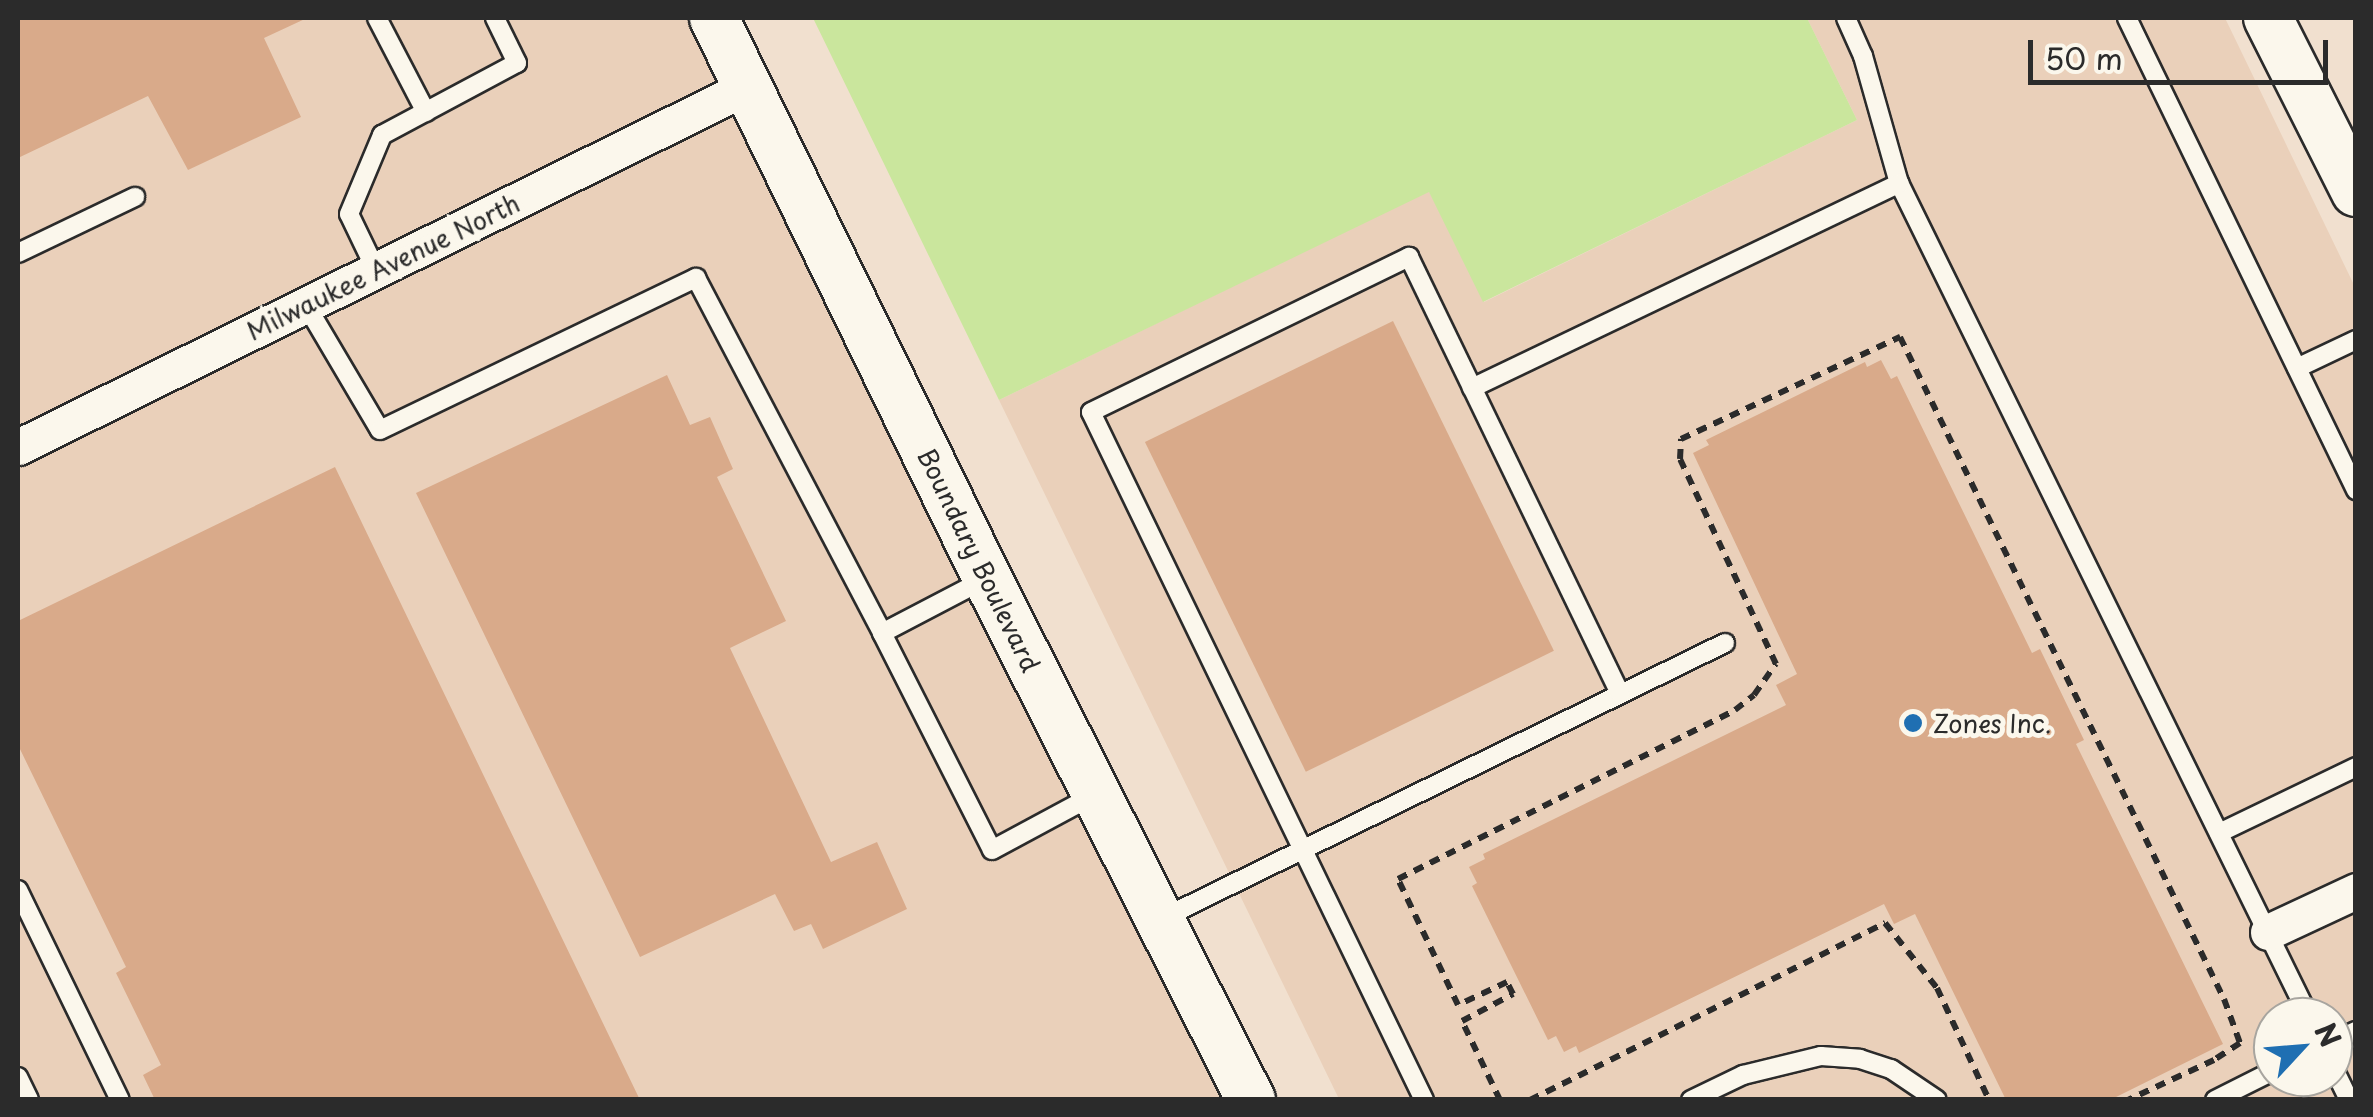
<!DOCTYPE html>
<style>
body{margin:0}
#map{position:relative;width:2373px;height:1117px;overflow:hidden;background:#f1e0cf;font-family:"Playpen Sans",sans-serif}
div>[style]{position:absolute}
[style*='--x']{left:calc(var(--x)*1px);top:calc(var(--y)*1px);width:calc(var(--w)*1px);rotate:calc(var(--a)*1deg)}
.built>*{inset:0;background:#ead0ba}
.green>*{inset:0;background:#cae69d}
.building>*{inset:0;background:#d9aa8a;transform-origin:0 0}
.path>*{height:6px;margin-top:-3px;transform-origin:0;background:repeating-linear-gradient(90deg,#2b2b2b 0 10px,transparent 0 18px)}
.roads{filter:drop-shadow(2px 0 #2b2b2b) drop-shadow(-2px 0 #2b2b2b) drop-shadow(0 2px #2b2b2b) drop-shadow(0 -2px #2b2b2b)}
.lane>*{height:18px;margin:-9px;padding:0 9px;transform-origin:9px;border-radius:9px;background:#fbf7ec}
.street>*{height:35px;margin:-17.5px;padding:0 17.5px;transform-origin:17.5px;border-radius:17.5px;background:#fbf7ec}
.secondary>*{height:48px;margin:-24px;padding:0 24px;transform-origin:24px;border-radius:24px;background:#fbf7ec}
.dots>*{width:28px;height:28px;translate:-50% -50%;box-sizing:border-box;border:5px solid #fbf7ec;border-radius:50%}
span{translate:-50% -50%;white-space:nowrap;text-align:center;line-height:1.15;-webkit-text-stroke:10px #fbf7ec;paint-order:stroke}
.street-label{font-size:25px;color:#2b2b2b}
.poi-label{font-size:25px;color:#2b2b2b}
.left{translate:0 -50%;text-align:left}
.frame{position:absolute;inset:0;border:20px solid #2b2b2b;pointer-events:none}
.north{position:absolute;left:2253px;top:997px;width:100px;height:100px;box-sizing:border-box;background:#fbf7ec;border:2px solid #a8a59f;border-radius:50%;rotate:64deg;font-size:28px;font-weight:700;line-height:40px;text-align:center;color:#2b2b2b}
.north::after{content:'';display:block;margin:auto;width:35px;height:45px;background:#1f6fb2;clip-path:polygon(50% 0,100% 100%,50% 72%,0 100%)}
.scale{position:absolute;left:2028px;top:40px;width:300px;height:45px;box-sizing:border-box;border:5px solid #2b2b2b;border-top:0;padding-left:12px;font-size:30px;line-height:35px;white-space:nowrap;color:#2b2b2b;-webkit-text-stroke:8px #fbf7ec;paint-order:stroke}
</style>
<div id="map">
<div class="built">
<div style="clip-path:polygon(18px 18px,711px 18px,1243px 1099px,18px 1099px)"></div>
<div style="clip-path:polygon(evenodd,1807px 18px,2225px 18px,2355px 287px,2355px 1099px,1339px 1099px,999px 400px,1429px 191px,1484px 302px,1857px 120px,1807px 18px,2273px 1017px,2333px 1017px,2333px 1077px,2273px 1077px,2273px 1017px)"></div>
</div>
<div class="green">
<div style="clip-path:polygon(813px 18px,1807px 18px,1857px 120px,1483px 302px,1429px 192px,999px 400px)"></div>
</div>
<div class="building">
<div style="clip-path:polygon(18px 18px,307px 18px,264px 38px,301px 117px,188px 170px,148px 96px,18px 158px)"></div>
<div style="left:1393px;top:321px;width:367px;height:276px;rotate:64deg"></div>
<div style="clip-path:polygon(1881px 360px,1891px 379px,1897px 376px,2032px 653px,2040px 649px,2084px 740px,2076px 744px,2223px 1044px,2110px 1100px,2006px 1100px,1915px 914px,1894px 924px,1884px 904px,1579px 1053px,1576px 1046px,1564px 1052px,1556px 1036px,1548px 1040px,1472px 886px,1477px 883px,1469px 867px,1485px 859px,1483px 854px,1786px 705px,1776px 685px,1797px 674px,1693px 453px,1709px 445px,1706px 440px,1865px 362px,1867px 367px)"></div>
<div style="clip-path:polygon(667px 375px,690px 425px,710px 417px,733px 469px,717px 477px,786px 621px,730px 648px,831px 862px,877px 842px,907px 909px,823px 949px,811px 924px,794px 931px,775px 894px,640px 957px,416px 493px)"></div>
<div style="clip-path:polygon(335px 467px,640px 1100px,155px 1100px,143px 1075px,161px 1065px,116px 973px,126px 967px,18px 745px,18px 621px)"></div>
</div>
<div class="path">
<div style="--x:1500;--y:1100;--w:88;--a:-115.7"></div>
<div style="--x:1462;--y:1021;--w:58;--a:-27.9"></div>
<div style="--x:1513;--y:994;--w:13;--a:-117"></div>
<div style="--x:1507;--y:982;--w:54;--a:154.9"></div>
<div style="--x:1458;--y:1005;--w:140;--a:-115.5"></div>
<div style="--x:1398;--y:879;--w:377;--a:-26.6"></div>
<div style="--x:1735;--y:710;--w:24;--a:-38"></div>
<div style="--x:1754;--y:695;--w:38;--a:-55"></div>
<div style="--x:1776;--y:664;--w:226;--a:-115.1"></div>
<div style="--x:1680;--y:459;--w:20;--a:-87"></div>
<div style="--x:1681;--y:439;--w:242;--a:-25"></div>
<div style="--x:1900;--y:337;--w:737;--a:63.92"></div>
<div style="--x:2224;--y:999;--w:47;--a:70"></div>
<div style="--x:2240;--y:1043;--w:31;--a:147"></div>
<div style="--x:2214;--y:1060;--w:95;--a:155.1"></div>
<div style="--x:1530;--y:1100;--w:397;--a:-26.5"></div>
<div style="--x:1885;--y:923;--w:83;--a:51.3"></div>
<div style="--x:1937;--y:988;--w:123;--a:65.1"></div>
</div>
<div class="roads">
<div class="lane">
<div style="--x:377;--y:18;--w:106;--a:62.5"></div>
<div style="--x:1846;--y:18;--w:42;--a:65.9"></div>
<div style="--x:1863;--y:56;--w:132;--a:74.2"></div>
<div style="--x:1899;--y:183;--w:929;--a:63.82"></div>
<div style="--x:2127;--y:18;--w:525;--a:64.12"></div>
<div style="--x:18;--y:253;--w:130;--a:-25.6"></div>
<div style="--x:376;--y:270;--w:62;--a:-115.7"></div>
<div style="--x:349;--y:214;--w:86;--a:-67.3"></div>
<div style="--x:382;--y:135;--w:153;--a:-28.1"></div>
<div style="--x:517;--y:63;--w:50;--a:-116.1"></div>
<div style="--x:306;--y:305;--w:145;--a:59.4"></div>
<div style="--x:380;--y:430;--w:351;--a:-25.7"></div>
<div style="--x:696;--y:278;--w:401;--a:62.3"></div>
<div style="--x:882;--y:633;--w:119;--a:-27.6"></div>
<div style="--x:2297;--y:368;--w:65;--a:-25.4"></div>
<div style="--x:1472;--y:388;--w:474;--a:-25.6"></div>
<div style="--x:882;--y:633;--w:243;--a:63.1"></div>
<div style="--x:992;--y:850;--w:116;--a:-28.3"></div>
<div style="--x:2219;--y:833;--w:152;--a:-25.7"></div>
<div style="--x:18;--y:890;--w:233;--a:64.1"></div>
<div style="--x:1161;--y:919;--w:628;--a:-26.08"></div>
<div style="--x:2333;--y:1042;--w:25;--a:-26"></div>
<div style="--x:2333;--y:1067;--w:37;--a:64"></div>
<div style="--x:18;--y:1077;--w:25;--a:64"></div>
<div style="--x:1424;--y:1100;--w:764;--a:-115.83"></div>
<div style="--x:1091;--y:412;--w:354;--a:-26"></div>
<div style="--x:1409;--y:257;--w:485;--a:64.2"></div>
<div style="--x:1691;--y:1100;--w:58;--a:-25.7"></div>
<div style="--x:1743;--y:1075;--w:80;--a:-13.7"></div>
<div style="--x:1821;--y:1056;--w:39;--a:4"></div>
<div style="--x:1860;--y:1059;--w:33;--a:18"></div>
<div style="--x:1891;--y:1069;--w:55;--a:34"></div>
<div style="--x:2215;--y:1100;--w:65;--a:-26.6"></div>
</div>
<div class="street">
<div style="--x:18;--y:447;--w:815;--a:-26.28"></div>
<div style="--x:2268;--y:932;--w:97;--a:-25"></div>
</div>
<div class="secondary">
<div style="--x:714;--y:18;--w:623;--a:64.01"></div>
<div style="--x:987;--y:578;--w:585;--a:63.17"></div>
<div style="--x:2268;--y:18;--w:195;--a:63.2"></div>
</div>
</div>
<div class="dots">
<div style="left:1913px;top:723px;background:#1f6fb2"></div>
</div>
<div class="street-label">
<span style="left:383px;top:267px;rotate:-26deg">Milwaukee Avenue North</span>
<span style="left:979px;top:560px;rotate:64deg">Boundary Boulevard</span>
</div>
<div class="poi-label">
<span class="left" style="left:1933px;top:723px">Zones Inc.</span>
</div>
<div class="frame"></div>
<div class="north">N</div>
<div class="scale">50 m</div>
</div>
